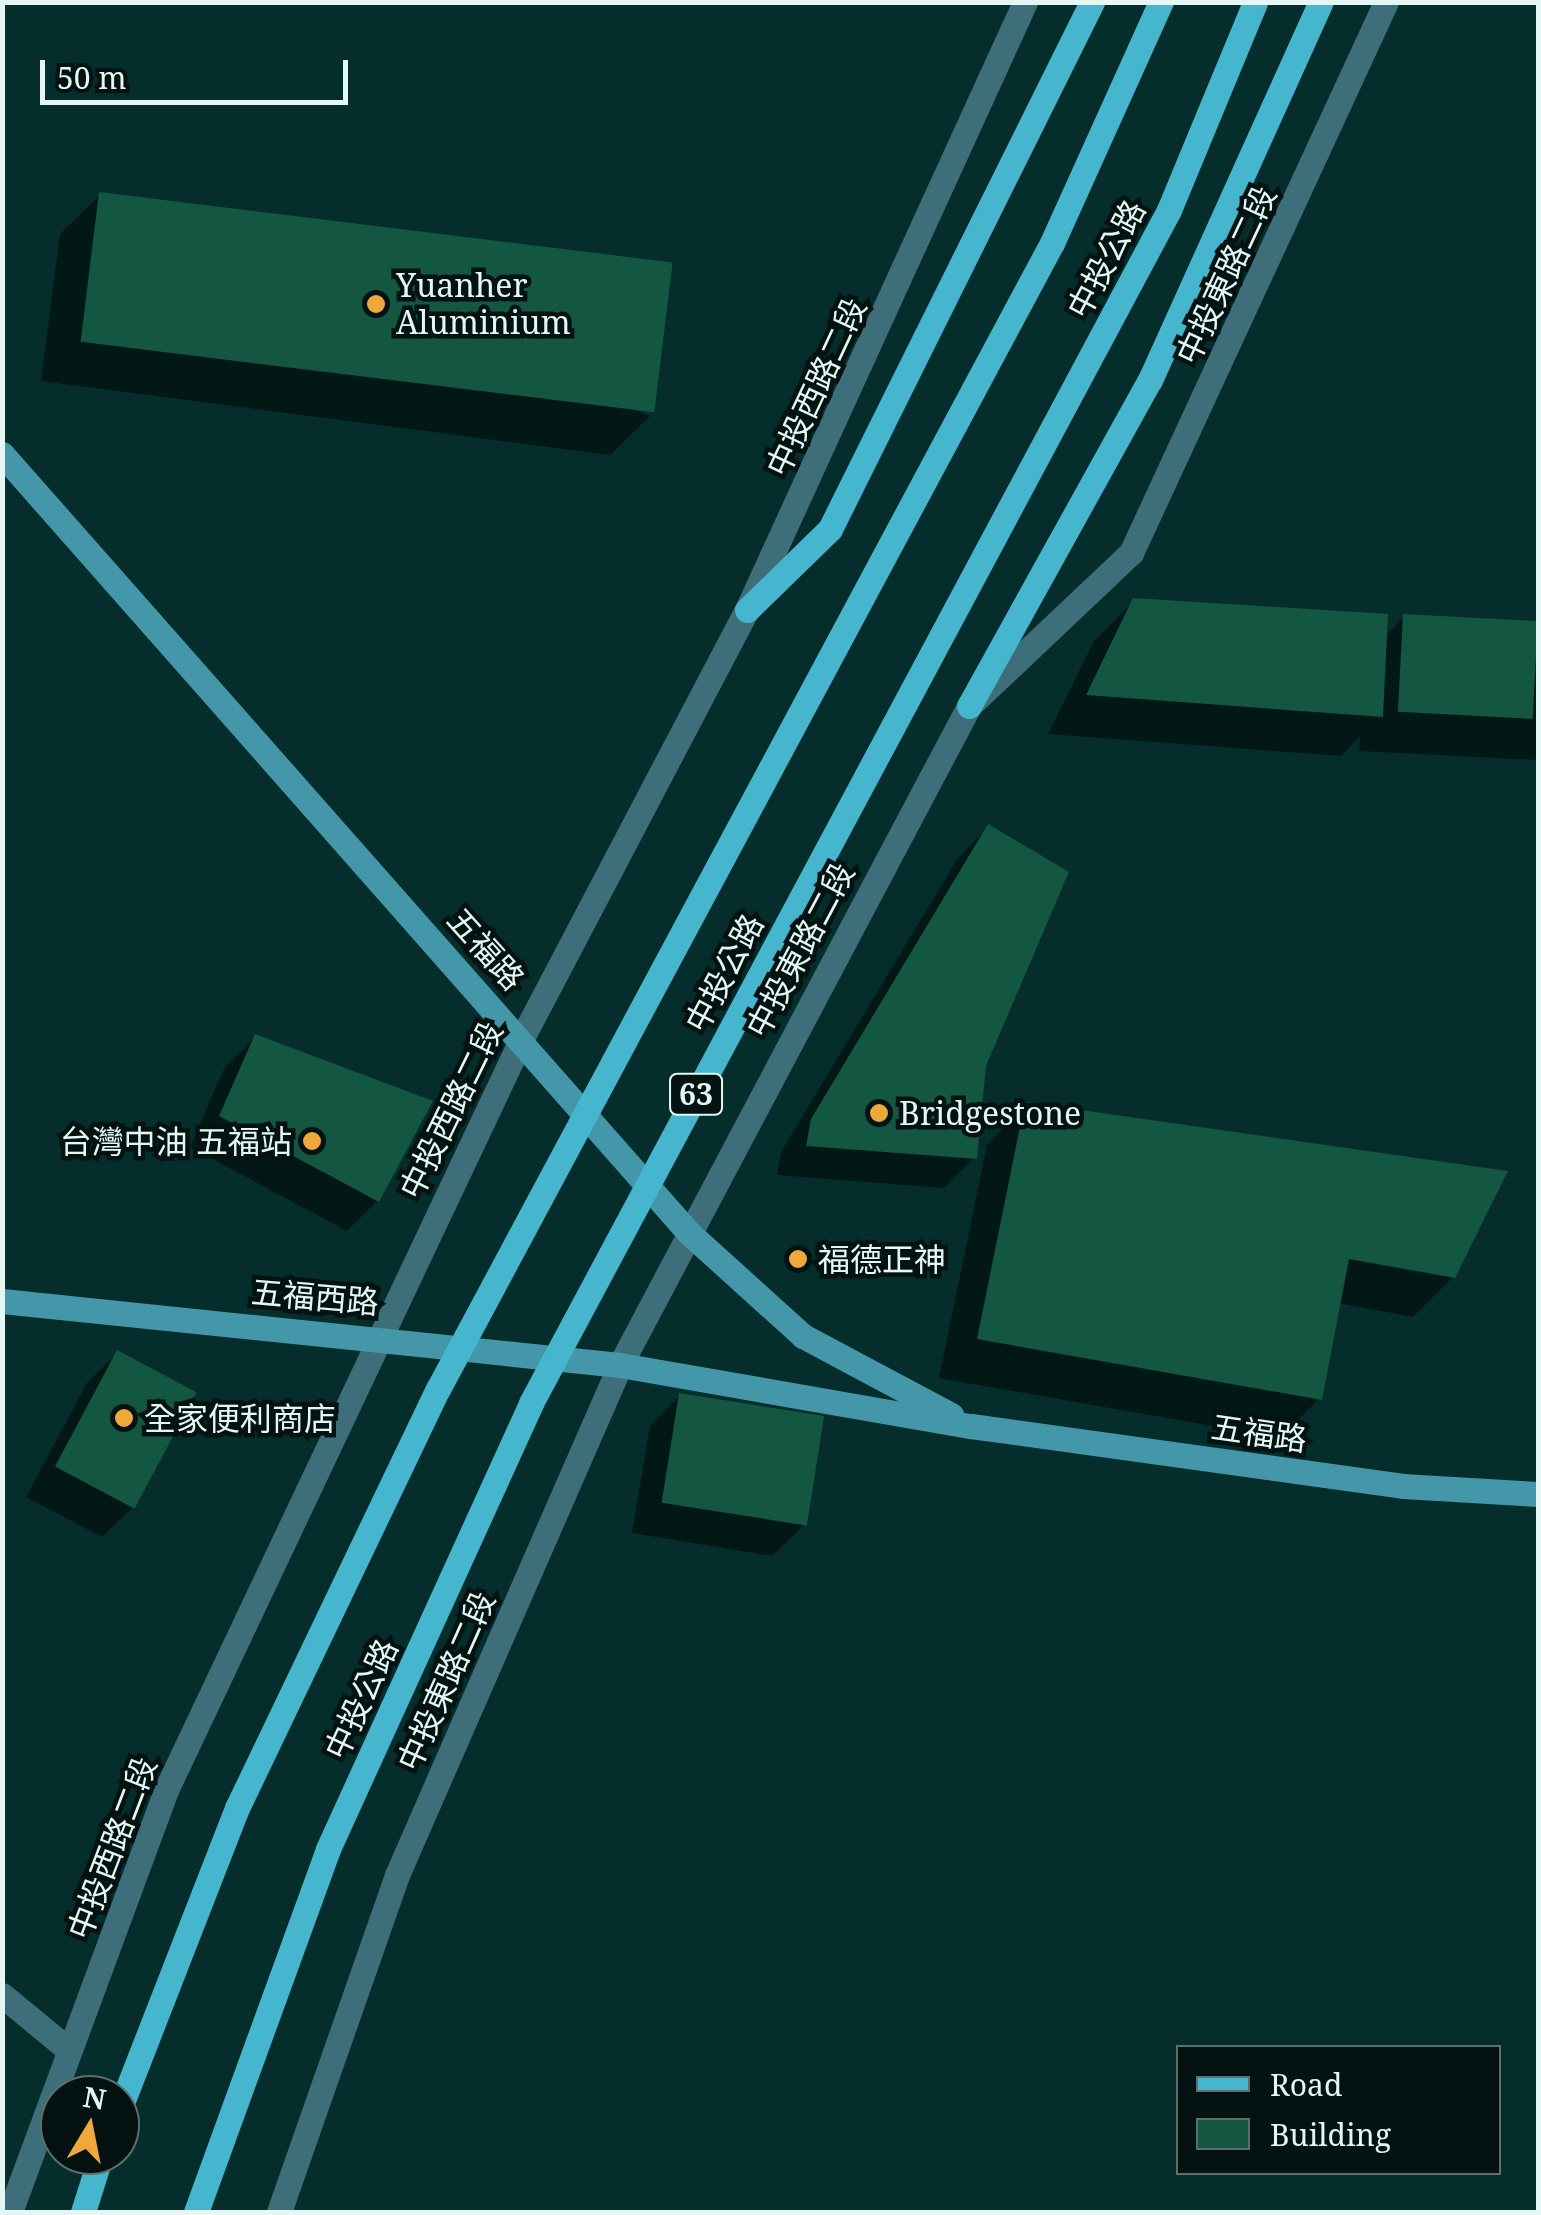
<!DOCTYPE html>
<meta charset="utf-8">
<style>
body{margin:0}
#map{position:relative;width:1541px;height:2215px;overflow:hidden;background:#052d2b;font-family:"Noto Serif","Noto Sans TC",serif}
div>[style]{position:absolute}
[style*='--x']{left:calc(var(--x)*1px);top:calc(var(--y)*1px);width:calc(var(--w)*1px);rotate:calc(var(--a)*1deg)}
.shadow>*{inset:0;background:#0007}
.building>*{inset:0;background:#135641;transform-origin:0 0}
.street>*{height:25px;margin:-12.5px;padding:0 12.5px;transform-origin:12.5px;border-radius:12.5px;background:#3d6e7a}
.secondary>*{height:25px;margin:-12.5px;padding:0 12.5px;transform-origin:12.5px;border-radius:12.5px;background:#4497a9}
.primary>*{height:25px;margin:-12.5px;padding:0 12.5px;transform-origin:12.5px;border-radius:12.5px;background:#45b6ce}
.dots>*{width:28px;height:28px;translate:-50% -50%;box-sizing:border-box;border:5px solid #041211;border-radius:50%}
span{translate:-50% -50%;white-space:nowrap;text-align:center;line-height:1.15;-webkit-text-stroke:9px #041211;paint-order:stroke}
.shield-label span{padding:2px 8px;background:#041211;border:2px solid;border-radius:8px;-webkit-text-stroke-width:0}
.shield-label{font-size:30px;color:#e3f7f5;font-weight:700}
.street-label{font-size:32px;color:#e3f7f5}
.poi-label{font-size:32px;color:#e3f7f5}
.left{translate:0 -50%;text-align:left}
.right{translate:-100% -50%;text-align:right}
.frame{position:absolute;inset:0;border:5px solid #e3f7f5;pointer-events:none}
.legend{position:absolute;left:1176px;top:2045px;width:325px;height:130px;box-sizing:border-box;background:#041211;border:2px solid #5d6e6c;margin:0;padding:12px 18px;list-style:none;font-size:30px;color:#e3f7f5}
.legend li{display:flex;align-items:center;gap:20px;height:50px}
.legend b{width:50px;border:2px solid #5d6e6c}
.north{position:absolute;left:40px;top:2075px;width:100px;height:100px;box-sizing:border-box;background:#041211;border:2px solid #5d6e6c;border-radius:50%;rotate:10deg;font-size:28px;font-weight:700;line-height:40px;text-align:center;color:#e3f7f5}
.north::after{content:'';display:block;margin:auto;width:35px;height:45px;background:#eea83c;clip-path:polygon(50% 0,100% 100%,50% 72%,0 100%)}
.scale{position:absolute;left:40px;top:60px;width:308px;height:45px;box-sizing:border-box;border:5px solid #e3f7f5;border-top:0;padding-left:12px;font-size:30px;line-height:35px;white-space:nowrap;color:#e3f7f5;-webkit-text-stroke:8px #041211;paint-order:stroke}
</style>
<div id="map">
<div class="shadow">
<div style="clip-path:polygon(100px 195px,650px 416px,610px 455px,41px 381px,60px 234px)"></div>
<div style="clip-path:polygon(1134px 601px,1384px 637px,1404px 617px,1538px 624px,1538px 760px,1359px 751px,1360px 736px,1341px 756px,1048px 734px,1094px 641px)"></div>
<div style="clip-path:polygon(988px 828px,974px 1158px,944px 1188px,777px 1175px,781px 1152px,958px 858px)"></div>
<div style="clip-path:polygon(256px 1037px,377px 1201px,347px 1231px,190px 1147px,225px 1067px)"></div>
<div style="clip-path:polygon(1026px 1105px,1453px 1277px,1413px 1317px,1338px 1303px,1319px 1399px,1280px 1438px,939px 1378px,987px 1145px)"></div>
<div style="clip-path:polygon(117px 1353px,133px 1507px,102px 1537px,26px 1497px,87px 1383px)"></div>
<div style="clip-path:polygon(680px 1395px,803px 1526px,772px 1556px,632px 1533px,650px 1426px)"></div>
</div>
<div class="building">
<div style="left:99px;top:192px;width:578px;height:151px;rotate:7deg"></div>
<div style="clip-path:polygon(1133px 598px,1388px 614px,1383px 717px,1086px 695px)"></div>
<div style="left:1403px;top:614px;width:135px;height:98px;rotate:3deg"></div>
<div style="clip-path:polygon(988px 824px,1069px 872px,986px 1066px,977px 1159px,806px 1146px,811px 1119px)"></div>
<div style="clip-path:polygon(255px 1034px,433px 1101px,379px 1202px,219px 1116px)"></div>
<div style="clip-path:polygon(1025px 1102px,1508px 1171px,1455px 1278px,1349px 1259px,1322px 1400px,977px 1339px)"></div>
<div style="left:117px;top:1350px;width:90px;height:132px;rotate:28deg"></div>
<div style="left:679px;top:1393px;width:147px;height:111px;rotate:9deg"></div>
</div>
<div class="street">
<div style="--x:2;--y:1995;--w:87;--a:39.4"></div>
<div style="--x:10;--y:2212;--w:452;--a:-69.7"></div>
<div style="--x:167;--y:1788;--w:830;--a:-64.67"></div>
<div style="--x:522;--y:1038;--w:484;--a:-62.3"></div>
<div style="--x:747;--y:610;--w:669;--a:-65.43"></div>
<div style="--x:279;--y:2212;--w:357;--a:-70.7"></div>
<div style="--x:397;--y:1875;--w:557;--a:-66.38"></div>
<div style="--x:620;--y:1365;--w:746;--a:-62.09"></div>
<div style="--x:969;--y:706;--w:223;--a:-43.4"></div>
<div style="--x:1131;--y:553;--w:607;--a:-65.17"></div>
</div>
<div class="secondary">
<div style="--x:2;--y:454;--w:1039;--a:48.59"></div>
<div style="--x:689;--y:1233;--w:154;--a:42.1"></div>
<div style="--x:803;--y:1336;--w:168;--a:28.1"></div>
<div style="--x:2;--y:1301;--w:621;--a:5.91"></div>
<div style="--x:620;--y:1365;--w:356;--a:9.9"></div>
<div style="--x:971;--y:1426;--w:436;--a:7.9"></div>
<div style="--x:1403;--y:1486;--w:135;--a:3.4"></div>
</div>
<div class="primary">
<div style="--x:747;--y:610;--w:116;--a:-44.3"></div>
<div style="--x:830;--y:529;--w:589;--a:-63.57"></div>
<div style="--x:969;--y:706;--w:373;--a:-61"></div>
<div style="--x:1150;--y:380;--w:415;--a:-65.7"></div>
<div style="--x:120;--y:2108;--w:322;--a:-68.7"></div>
<div style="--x:237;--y:1808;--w:465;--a:-64.4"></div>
<div style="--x:438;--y:1389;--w:1300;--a:-61.82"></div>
<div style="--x:1052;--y:243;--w:265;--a:-65.7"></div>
<div style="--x:83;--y:2212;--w:60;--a:-72.5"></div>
<div style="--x:196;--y:2212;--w:386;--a:-70"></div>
<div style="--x:328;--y:1849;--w:490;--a:-65.5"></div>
<div style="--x:531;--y:1403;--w:1353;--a:-61.86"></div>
<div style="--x:1169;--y:210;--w:225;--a:-67.5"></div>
</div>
<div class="dots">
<div style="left:376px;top:304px;background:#eea83c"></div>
<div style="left:879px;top:1113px;background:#eea83c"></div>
<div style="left:312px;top:1141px;background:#eea83c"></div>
<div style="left:798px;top:1259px;background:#eea83c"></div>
<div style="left:124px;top:1418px;background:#eea83c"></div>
</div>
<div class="shield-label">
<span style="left:696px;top:1094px">63</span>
</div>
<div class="street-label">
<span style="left:1106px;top:259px;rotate:-62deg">中投公路</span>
<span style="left:1226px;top:275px;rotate:-65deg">中投東路二段</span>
<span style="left:816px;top:387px;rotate:-65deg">中投西路二段</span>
<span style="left:486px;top:949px;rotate:48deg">五福路</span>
<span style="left:800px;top:950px;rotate:-62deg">中投東路二段</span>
<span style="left:724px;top:973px;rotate:-62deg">中投公路</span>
<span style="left:451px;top:1110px;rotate:-64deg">中投西路二段</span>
<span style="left:315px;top:1297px;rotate:5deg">五福西路</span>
<span style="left:1259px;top:1433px;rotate:8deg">五福路</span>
<span style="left:446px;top:1681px;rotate:-66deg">中投東路二段</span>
<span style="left:361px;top:1699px;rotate:-65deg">中投公路</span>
<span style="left:112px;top:1848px;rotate:-69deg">中投西路二段</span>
</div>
<div class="poi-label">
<span class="left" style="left:396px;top:304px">Yuanher<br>Aluminium</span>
<span class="left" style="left:899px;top:1113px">Bridgestone</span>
<span class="right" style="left:292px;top:1141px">台灣中油 五福站</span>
<span class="left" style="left:818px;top:1259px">福德正神</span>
<span class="left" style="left:144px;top:1418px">全家便利商店</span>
</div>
<div class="frame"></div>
<ul class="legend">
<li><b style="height:12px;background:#45b6ce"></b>Road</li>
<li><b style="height:28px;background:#135641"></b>Building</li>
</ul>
<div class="north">N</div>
<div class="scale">50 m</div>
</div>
